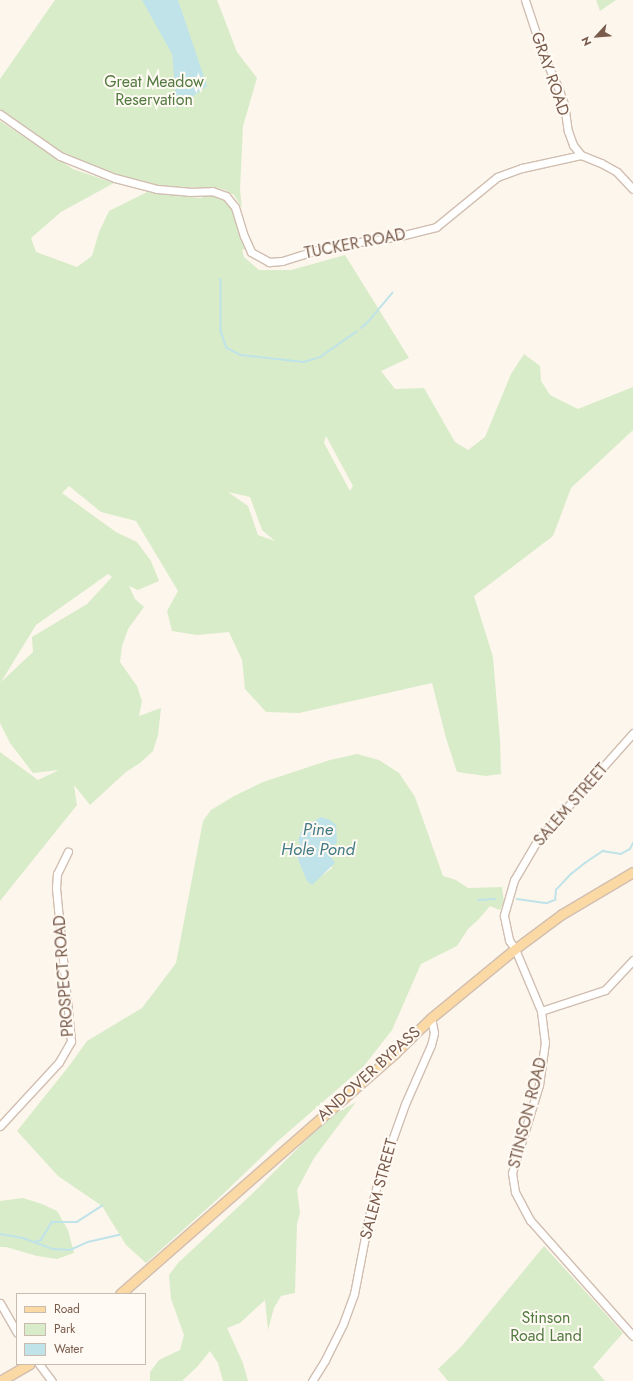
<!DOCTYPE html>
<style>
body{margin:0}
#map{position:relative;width:633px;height:1381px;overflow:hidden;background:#fdf6ec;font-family:Jost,sans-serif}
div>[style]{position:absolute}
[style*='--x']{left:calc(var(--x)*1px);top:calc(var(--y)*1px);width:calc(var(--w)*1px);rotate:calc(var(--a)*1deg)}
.green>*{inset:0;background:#d8ecc9}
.water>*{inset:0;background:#bfe3e8}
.stream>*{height:1.5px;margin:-0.75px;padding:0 0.75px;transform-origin:0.75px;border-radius:0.75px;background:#bfe3e8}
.roads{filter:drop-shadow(1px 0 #d1beb0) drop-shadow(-1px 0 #d1beb0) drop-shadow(0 1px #d1beb0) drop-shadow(0 -1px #d1beb0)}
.minor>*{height:7px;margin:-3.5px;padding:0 3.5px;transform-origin:3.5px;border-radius:3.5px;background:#fff}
.major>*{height:9px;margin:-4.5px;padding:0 4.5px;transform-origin:4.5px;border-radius:4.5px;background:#fbd9a5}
span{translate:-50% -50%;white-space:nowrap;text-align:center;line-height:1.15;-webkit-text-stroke:4px #fffaf3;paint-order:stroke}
.street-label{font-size:16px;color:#7a5c4d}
.park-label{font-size:16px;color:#537a41}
.water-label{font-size:17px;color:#437c86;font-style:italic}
.legend{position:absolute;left:16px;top:1293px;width:130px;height:72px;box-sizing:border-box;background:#fffaf3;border:1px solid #cabbb1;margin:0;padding:5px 7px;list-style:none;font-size:12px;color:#7a5c4d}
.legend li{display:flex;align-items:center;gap:8px;height:20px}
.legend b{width:20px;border:1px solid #cabbb1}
.north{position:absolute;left:577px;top:16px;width:40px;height:40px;-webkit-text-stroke:3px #fffaf3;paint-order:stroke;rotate:244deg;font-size:11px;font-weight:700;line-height:16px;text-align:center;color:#7a5c4d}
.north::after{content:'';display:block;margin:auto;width:14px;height:18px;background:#7a5c4d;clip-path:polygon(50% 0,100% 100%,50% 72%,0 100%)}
</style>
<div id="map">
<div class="green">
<div style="clip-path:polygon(55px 0,217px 0,237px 52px,257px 78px,243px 126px,240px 190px,242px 208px,234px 195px,225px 190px,212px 187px,177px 188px,152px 185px,115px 176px,70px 159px,0 111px,0 79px)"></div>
<div style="clip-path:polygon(596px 0,616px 0,600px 11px)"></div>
<div style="clip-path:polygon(evenodd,0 121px,73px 169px,114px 183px,61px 212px,31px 238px,36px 252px,77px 267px,92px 256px,99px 232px,109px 211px,147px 192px,201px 198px,205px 196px,211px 195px,223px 197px,230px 203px,239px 232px,245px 249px,242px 250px,244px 257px,259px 270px,291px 270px,345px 255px,409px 358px,381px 371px,395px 389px,424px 388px,455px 442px,468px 450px,485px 437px,511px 374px,524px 354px,540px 366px,541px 381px,550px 395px,578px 409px,633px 387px,633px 430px,571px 488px,553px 536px,474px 596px,493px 657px,500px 740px,501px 774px,486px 776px,457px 772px,446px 738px,432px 683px,299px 713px,266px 712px,245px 689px,242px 660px,229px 632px,197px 635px,172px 631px,167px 611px,178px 591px,136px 521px,101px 512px,69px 486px,62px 493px,116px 532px,137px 542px,151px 561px,159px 581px,138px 590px,129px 586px,135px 599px,144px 607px,128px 629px,122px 646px,120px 662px,137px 686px,142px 701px,139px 716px,161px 708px,158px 735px,153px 751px,140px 763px,126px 772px,90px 805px,74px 785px,77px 805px,0 901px,0 752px,38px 780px,59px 770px,33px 773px,10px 743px,0 723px,0 121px,326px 436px,353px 486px,350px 491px,324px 443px,326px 436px,0 121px,228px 492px,250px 497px,262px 530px,275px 541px,258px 535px,248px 506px,228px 492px,0 121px,108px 574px,112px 577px,87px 604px,32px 637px,33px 652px,1px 682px,36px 625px,108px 574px)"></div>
<div style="clip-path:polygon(evenodd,357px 754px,379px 760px,399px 773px,415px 797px,443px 876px,456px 880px,468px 888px,502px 887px,504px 902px,500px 910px,490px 906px,478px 920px,468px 929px,457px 946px,421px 964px,392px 1030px,364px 1066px,278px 1141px,221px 1196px,146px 1263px,126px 1245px,102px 1206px,58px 1176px,17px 1131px,69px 1066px,87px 1041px,142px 1008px,176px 963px,203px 821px,211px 810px,234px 796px,263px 782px,330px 760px,357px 754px,321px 817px,336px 835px,335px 845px,329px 854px,332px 868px,323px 875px,305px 875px,297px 857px,300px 845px,298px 840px,303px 827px,321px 817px)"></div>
<div style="clip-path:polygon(356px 1102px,314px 1158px,297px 1190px,300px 1213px,297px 1224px,295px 1293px,281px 1296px,274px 1308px,268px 1330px,265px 1300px,240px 1323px,227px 1328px,243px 1363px,248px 1381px,223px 1381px,218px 1363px,210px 1351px,197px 1367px,182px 1381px,150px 1381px,150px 1372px,159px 1360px,180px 1350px,184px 1335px,171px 1299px,169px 1275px,178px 1263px,252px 1194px,305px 1141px,333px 1115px)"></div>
<div style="clip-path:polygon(23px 1198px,42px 1204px,57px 1211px,68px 1230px,74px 1253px,57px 1259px,37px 1256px,6px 1247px,0 1247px,0 1201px)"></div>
<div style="clip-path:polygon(544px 1246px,623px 1333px,593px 1367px,605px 1381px,448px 1381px,438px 1369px,461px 1347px)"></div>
</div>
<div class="water">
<div style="clip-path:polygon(142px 0,178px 0,207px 86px,177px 108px,172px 54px)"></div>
<div style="clip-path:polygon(321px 817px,330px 820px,336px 825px,337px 842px,329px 854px,335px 863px,312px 885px,307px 881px,297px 857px,300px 845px,298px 840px,303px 827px)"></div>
</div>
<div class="stream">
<div style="--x:221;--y:279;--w:52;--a:90"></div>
<div style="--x:221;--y:331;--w:18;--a:71"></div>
<div style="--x:227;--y:348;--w:16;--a:27"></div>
<div style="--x:241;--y:355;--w:63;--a:6.3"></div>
<div style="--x:304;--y:362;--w:17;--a:-17"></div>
<div style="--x:320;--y:357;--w:44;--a:-34.8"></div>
<div style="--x:361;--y:328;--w:9;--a:-41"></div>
<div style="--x:368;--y:322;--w:38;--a:-50"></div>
<div style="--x:517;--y:899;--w:30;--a:8"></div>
<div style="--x:547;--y:903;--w:9;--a:-21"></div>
<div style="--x:555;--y:900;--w:10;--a:-84"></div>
<div style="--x:556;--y:890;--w:22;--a:-47"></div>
<div style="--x:571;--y:874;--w:18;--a:-38"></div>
<div style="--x:585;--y:863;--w:22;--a:-34"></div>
<div style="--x:603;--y:851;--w:18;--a:9"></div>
<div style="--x:621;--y:854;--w:10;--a:-29"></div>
<div style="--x:630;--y:849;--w:7;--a:-63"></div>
<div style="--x:478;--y:900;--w:17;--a:-3"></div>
<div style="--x:0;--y:1234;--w:23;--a:10"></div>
<div style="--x:23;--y:1238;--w:32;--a:20"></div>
<div style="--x:53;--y:1249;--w:17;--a:3"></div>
<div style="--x:70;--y:1250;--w:20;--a:-24"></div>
<div style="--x:88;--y:1242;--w:32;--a:-13"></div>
<div style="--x:35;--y:1242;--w:6;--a:-18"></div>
<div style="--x:41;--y:1240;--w:21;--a:-59"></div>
<div style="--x:52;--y:1222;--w:25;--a:0"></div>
<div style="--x:77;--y:1222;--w:30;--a:-33"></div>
</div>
<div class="roads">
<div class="minor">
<div style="--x:525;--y:0;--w:57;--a:71.6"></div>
<div style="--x:543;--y:54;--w:34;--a:66"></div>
<div style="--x:557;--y:85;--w:20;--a:70"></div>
<div style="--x:564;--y:104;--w:27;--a:82"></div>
<div style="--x:568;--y:131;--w:15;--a:70"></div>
<div style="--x:573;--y:145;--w:13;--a:51"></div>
<div style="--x:581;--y:155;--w:22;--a:22"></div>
<div style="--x:601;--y:163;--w:18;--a:29"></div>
<div style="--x:617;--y:172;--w:23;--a:47"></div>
<div style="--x:0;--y:114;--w:73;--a:35"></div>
<div style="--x:60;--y:156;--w:59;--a:21.8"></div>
<div style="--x:115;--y:178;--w:43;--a:14.7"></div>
<div style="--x:157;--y:189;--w:32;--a:5"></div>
<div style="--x:189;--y:192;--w:23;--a:-2"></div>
<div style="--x:212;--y:191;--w:15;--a:20"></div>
<div style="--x:226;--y:196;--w:14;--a:51"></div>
<div style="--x:235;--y:207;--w:30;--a:73"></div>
<div style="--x:244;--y:236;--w:17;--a:66"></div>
<div style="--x:251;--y:252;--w:21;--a:29"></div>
<div style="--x:269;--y:262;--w:13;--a:-4"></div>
<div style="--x:282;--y:261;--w:50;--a:-17.4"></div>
<div style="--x:330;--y:246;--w:67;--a:-7.8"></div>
<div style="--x:396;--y:237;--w:41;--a:-14"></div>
<div style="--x:436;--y:227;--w:79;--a:-39.3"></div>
<div style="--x:497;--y:177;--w:27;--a:-20"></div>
<div style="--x:522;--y:168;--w:60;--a:-12.4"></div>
<div style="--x:633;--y:733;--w:144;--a:131.6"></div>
<div style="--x:537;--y:841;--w:45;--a:120.5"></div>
<div style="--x:514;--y:880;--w:37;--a:106"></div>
<div style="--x:504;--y:916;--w:25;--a:78"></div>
<div style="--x:509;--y:940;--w:11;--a:56"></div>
<div style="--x:515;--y:949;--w:67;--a:67.2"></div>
<div style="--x:541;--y:1011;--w:31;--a:83"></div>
<div style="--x:545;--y:1042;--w:43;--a:97.9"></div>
<div style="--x:539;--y:1085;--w:92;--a:107.1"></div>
<div style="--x:512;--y:1173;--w:19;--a:81"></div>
<div style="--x:515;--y:1192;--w:32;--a:62"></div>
<div style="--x:530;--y:1220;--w:155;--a:48.4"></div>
<div style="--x:541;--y:1011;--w:67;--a:-18.2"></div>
<div style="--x:605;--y:990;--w:41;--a:-47"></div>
<div style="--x:0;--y:1126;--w:87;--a:-47.3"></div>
<div style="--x:59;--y:1062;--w:24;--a:-60"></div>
<div style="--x:71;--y:1041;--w:154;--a:-95.6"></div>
<div style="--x:56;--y:888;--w:14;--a:-86"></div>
<div style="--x:57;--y:874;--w:25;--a:-64"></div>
<div style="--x:0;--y:1303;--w:34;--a:60"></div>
<div style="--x:39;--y:1364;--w:21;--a:53"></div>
<div style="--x:312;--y:1381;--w:25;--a:-58"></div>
<div style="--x:325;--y:1360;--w:40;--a:-63.4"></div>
<div style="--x:343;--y:1324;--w:32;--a:-70"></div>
<div style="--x:354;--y:1294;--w:79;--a:-79.1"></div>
<div style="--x:369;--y:1216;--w:40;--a:-75.6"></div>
<div style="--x:379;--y:1177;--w:77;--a:-70.4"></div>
<div style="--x:405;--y:1104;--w:64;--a:-66.2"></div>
<div style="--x:431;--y:1045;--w:12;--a:-76"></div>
<div style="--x:434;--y:1033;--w:15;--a:-101"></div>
</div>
<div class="major">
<div style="--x:120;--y:1294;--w:366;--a:-41.2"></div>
<div style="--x:395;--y:1053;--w:50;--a:-44.2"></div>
<div style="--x:431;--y:1018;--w:109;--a:-39.4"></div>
<div style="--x:515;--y:949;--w:59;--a:-36.7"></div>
<div style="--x:562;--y:914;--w:82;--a:-30.6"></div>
<div style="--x:0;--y:1381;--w:34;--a:-30"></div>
</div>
</div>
<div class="street-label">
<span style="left:550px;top:74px;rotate:71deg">GRAY ROAD</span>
<span style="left:355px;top:244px;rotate:-11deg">TUCKER ROAD</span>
<span style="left:571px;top:805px;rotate:-49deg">SALEM STREET</span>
<span style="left:64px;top:976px;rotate:-94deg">PROSPECT ROAD</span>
<span style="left:369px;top:1074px;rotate:-42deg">ANDOVER BYPASS</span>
<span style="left:528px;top:1113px;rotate:-76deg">STINSON ROAD</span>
<span style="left:379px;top:1189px;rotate:-75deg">SALEM STREET</span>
</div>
<div class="park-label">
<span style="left:154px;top:91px">Great Meadow<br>Reservation</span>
<span style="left:546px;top:1327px">Stinson<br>Road Land</span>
</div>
<div class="water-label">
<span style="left:318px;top:840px">Pine<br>Hole Pond</span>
</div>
<ul class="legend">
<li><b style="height:5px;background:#fbd9a5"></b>Road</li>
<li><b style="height:11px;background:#d8ecc9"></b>Park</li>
<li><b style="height:11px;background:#bfe3e8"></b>Water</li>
</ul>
<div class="north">N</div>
</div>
